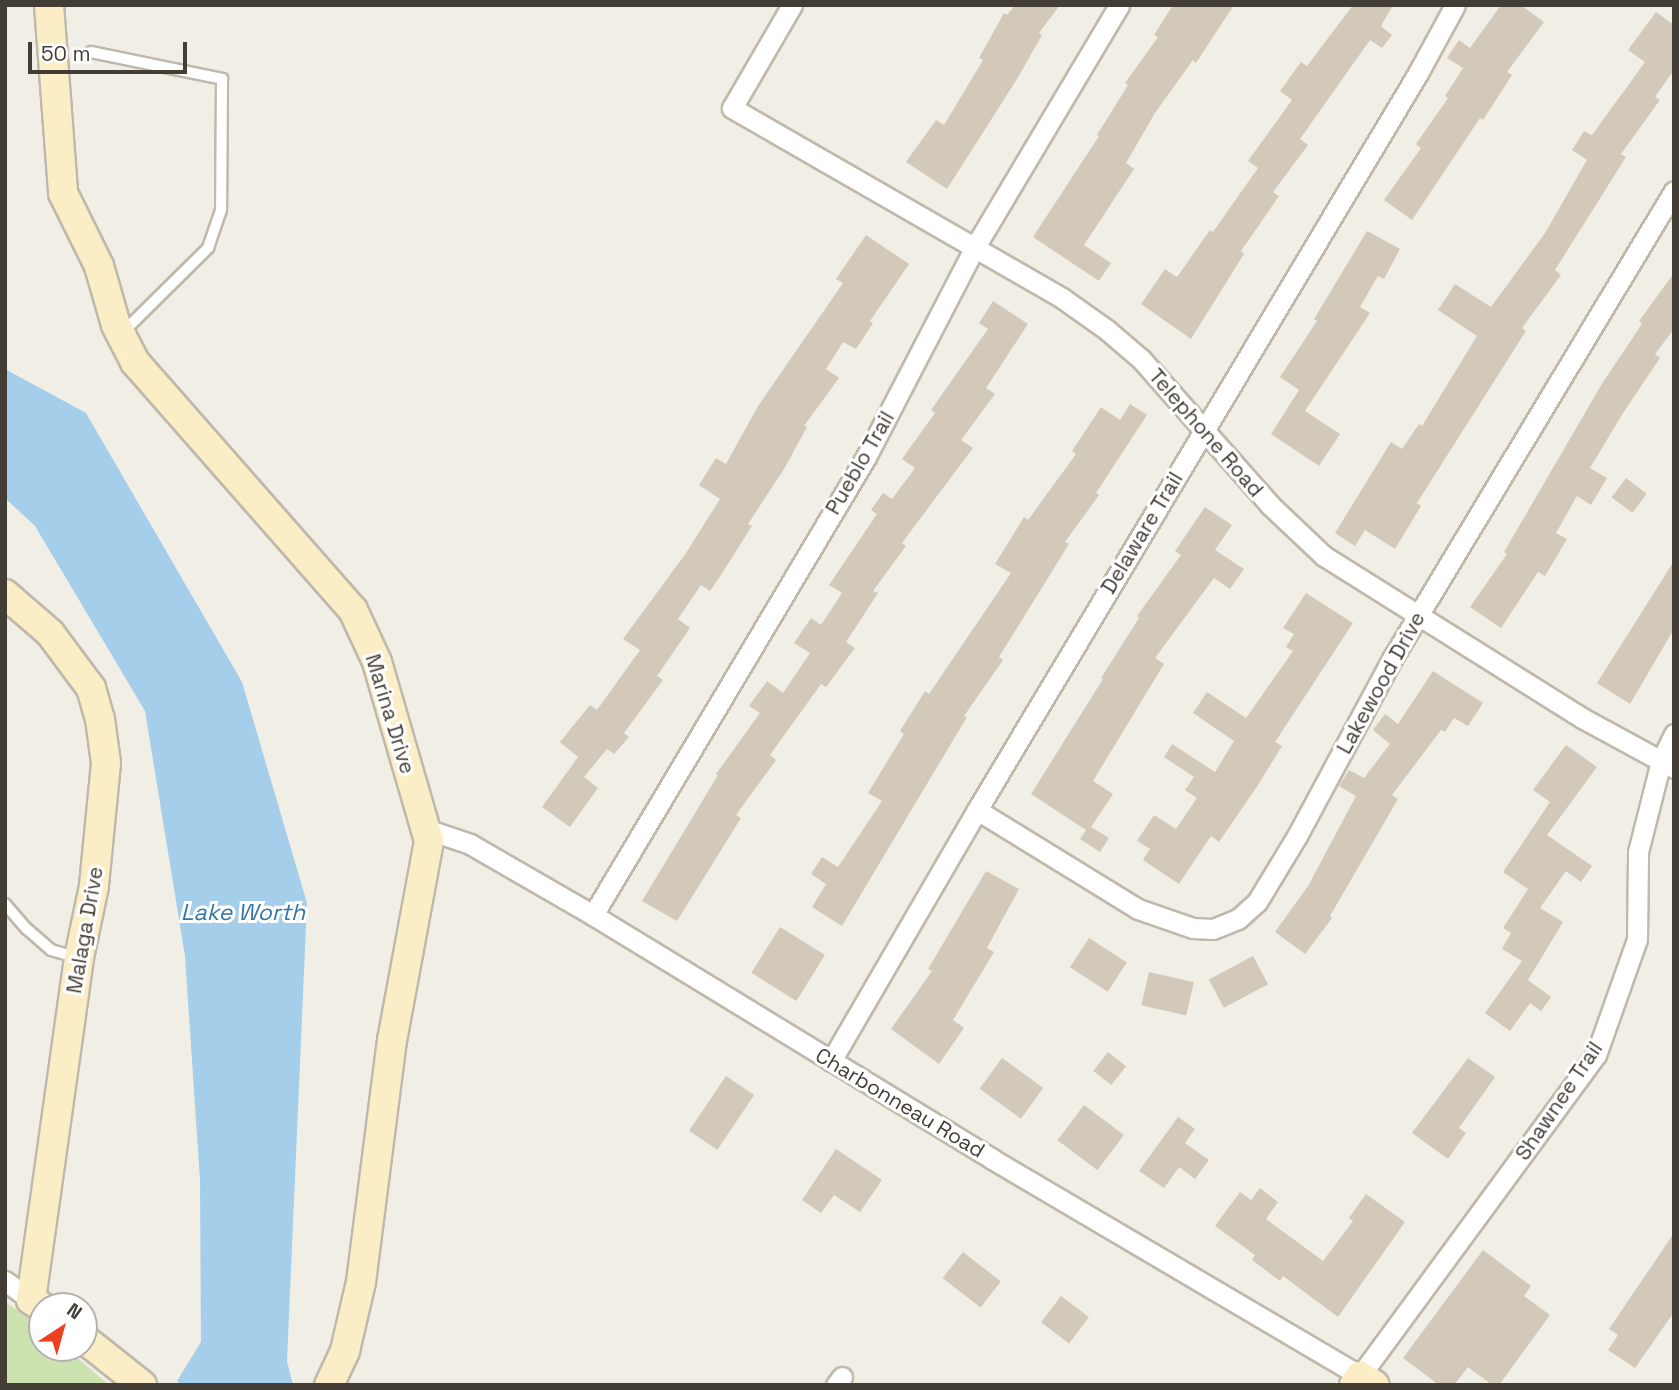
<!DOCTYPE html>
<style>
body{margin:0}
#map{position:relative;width:1679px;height:1390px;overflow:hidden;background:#f1eee5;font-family:"Space Grotesk",sans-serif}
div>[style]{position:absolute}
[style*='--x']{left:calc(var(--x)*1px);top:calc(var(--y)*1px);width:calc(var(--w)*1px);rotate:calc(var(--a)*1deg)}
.green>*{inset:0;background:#cce3b0}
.water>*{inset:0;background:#a5ceeb}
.building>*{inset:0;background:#d2c9bb;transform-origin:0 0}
.roads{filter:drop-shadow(2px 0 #bfb8ab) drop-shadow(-2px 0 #bfb8ab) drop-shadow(0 2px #bfb8ab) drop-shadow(0 -2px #bfb8ab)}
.lane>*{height:10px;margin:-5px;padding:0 5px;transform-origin:5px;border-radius:5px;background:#fff}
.street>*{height:19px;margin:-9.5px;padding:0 9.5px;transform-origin:9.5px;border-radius:9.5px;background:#fff}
.secondary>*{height:28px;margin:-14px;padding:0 14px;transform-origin:14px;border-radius:14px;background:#fbeec6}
span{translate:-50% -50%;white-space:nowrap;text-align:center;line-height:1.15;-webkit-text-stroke:6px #fff;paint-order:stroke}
.street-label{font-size:21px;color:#433e35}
.water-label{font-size:23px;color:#3677a7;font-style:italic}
.frame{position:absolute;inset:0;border:7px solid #433e35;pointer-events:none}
.north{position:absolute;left:28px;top:1292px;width:70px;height:70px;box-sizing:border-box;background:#fff;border:2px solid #b4b2ae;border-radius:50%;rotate:36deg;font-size:19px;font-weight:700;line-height:28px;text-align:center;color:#433e35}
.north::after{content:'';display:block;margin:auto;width:24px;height:32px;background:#eb4122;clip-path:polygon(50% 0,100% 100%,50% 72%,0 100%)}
.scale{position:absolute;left:28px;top:42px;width:159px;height:32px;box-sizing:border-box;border:4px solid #433e35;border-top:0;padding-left:9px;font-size:21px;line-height:24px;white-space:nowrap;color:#433e35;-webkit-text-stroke:5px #fff;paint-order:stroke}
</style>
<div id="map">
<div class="green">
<div style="clip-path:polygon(5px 1302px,42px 1327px,42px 1348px,66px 1348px,109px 1385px,5px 1385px)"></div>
</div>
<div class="water">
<div style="clip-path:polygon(5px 369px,86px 413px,242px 682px,307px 903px,287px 1361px,293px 1385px,181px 1385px,177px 1381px,201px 1342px,200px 1180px,185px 956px,145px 711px,35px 526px,5px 498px)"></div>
</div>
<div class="building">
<div style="clip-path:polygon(1015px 5px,1060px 5px,1039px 33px,1042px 35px,1017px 79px,947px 189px,906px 162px,936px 120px,944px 125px,983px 60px,979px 58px,1004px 13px,1007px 15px)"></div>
<div style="clip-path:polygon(1173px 5px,1234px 5px,1196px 63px,1193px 60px,1155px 113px,1126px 163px,1134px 169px,1084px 245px,1111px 263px,1099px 281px,1033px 237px,1099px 136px,1097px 135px,1128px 85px,1125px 83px,1158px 37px,1154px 35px)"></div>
<div style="clip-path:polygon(1353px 5px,1393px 5px,1381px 26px,1392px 35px,1382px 48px,1370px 40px,1300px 139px,1308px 145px,1273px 192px,1279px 196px,1241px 251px,1244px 254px,1191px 339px,1141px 304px,1165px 269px,1177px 277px,1210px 230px,1213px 232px,1258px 168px,1248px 161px,1292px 100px,1280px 91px,1301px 62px,1307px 66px)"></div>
<div style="clip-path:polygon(1501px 5px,1521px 5px,1544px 22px,1507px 72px,1512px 75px,1483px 120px,1480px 118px,1412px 220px,1384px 200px,1421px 148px,1416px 144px,1448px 98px,1445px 96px,1463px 68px,1447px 58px,1459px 40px,1470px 48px)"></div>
<div style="clip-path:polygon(1656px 12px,1674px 25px,1674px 70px,1655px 97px,1660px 100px,1621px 154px,1626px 157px,1555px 270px,1561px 275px,1522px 328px,1526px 331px,1417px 503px,1421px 506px,1395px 549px,1365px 530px,1355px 546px,1335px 533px,1391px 442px,1402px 449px,1419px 424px,1422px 426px,1477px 336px,1438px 310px,1455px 284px,1491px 307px,1545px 233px,1587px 160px,1572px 150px,1584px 131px,1592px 135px,1645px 62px,1628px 50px)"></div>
<div style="clip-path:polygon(1367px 231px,1400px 249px,1384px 279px,1378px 276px,1360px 307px,1370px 313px,1305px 411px,1340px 434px,1319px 466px,1271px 434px,1299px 390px,1280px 377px,1317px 321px,1314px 319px)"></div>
<div style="clip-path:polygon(866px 235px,909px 264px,870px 321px,873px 323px,856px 349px,843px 342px,826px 369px,839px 378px,804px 426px,807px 427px,784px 469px,748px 524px,752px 526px,719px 578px,710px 591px,701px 585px,678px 619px,690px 628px,657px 676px,663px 680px,624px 733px,629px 737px,614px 754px,607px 749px,584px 777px,598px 788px,570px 827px,542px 807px,578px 757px,560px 742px,590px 705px,597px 710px,640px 650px,623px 639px,686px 553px,720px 499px,699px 485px,716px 458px,726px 464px,758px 406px,843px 283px,836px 279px)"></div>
<div style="clip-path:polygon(1674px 273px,1674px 329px,1655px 354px,1660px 358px,1623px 413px,1590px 468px,1607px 478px,1591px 505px,1577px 496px,1556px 533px,1567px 539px,1545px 576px,1538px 572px,1501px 628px,1470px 607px,1507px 554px,1504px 552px,1603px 382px,1642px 324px,1639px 321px)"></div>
<div style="clip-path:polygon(993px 301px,1028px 324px,986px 388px,995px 394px,961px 440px,973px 448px,902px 543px,906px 546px,873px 591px,878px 593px,846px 642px,855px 648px,826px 687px,821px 684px,770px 755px,776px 760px,736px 815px,741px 818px,677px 921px,642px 901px,718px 775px,716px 774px,760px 713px,749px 706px,767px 681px,783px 693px,810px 653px,794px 643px,811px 618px,821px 625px,842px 593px,829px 585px,877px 514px,871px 510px,883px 493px,892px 499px,915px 468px,902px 459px,935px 413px,931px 410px,988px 329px,979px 323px)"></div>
<div style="clip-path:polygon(1130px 404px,1147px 415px,1096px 493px,1099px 495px,1065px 542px,1069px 544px,999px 657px,1003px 660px,964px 716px,967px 717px,842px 926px,812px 907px,826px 884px,811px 874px,822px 857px,838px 867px,882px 801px,868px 793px,904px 734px,900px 731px,925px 691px,929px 694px,1011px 573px,995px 564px,1024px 517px,1028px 520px,1076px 454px,1072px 451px,1101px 407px,1120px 420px)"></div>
<div style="left:1626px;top:478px;width:26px;height:24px;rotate:37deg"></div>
<div style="clip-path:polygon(1205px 507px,1232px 525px,1215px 550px,1244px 569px,1230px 589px,1214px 578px,1155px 658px,1164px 664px,1093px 781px,1113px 794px,1091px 827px,1109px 838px,1100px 852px,1080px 839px,1086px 830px,1031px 794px,1103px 679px,1101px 678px,1139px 618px,1137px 616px,1181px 555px,1175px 551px)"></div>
<div style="clip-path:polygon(1674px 561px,1674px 629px,1630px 704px,1597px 683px)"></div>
<div style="clip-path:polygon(1306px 593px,1353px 623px,1275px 742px,1282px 746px,1258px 785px,1219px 842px,1211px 836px,1179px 884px,1143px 860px,1150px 849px,1137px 841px,1154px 815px,1176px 829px,1197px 798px,1185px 790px,1194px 777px,1164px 757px,1172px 744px,1215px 772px,1234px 741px,1193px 713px,1207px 692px,1246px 718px,1293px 651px,1286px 647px,1294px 634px,1283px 628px)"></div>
<div style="clip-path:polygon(1433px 671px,1483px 703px,1468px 726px,1454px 718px,1445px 732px,1441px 730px,1392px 795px,1398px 799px,1330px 916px,1332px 918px,1305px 954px,1275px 932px,1308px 886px,1356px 796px,1339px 786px,1349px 770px,1364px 778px,1390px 744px,1373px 730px,1385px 714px,1398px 724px)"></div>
<div style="clip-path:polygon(1566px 745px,1597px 767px,1547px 835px,1592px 866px,1581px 882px,1566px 871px,1540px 908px,1563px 922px,1528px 980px,1551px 997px,1541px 1011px,1530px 1003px,1510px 1031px,1485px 1013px,1522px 961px,1502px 949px,1511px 933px,1503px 928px,1528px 889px,1503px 872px,1550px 802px,1533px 790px)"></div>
<div style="clip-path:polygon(986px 871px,1019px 889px,987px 948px,994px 952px,953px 1020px,964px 1028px,939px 1064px,891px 1029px,932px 971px,928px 969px)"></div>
<div style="left:780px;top:927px;width:53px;height:54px;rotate:32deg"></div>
<div style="left:1089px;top:938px;width:45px;height:35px;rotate:33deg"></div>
<div style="left:1253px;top:956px;width:32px;height:50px;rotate:62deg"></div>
<div style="left:1149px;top:972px;width:46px;height:34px;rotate:13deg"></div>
<div style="left:1108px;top:1052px;width:23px;height:24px;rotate:38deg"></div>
<div style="left:1002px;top:1058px;width:51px;height:38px;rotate:36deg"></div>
<div style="clip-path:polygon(1468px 1058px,1495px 1077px,1459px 1128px,1466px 1133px,1448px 1159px,1412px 1133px)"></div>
<div style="left:726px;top:1076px;width:34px;height:66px;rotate:34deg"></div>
<div style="left:1084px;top:1105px;width:50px;height:44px;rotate:37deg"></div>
<div style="clip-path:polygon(1178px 1117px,1195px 1129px,1185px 1143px,1209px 1160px,1195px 1179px,1179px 1167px,1164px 1188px,1139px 1171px)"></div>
<div style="clip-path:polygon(836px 1149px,882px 1180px,860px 1212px,834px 1195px,821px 1213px,802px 1200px)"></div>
<div style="clip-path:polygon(1260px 1188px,1278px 1202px,1266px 1219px,1323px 1261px,1353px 1221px,1349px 1218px,1366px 1194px,1405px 1222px,1338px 1317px,1283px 1276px,1280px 1281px,1252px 1260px,1255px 1255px,1215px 1226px,1240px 1192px,1251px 1200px)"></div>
<div style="clip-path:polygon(1674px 1233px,1674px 1312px,1635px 1368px,1608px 1350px,1618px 1335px,1609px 1329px)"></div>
<div style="clip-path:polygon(1483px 1250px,1531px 1286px,1524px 1296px,1550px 1315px,1499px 1385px,1492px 1385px,1468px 1367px,1454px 1385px,1439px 1385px,1403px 1358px)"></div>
<div style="left:963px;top:1252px;width:48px;height:33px;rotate:38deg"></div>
<div style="left:1061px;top:1296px;width:35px;height:33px;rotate:37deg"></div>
</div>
<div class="roads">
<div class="lane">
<div style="--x:91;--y:52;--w:134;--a:11.6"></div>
<div style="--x:222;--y:79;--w:131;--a:90.4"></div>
<div style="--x:221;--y:210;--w:40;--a:108.9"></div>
<div style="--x:208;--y:248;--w:120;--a:135.3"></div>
<div style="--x:5;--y:904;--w:33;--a:49"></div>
<div style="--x:27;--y:929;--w:32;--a:41"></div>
<div style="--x:51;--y:950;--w:25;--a:16"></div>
</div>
<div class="street">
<div style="--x:792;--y:5;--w:119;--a:120.2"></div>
<div style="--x:732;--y:108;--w:381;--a:29.9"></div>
<div style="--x:1062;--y:298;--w:55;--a:35.4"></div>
<div style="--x:1107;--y:330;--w:45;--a:40.5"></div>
<div style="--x:1141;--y:359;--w:195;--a:48.5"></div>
<div style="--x:1270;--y:505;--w:74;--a:43.4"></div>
<div style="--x:1324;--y:556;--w:305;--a:32.1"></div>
<div style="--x:1582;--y:718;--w:105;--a:28.5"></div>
<div style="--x:977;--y:810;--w:189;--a:31.6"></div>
<div style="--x:1138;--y:909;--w:58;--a:19.1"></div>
<div style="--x:1193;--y:928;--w:20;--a:3"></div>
<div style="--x:1213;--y:929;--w:27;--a:-22"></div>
<div style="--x:1238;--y:919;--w:25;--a:-42"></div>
<div style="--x:1257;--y:902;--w:77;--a:-58.8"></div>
<div style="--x:1297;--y:836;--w:201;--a:-61.8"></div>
<div style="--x:1392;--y:659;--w:546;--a:-58.93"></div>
<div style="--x:423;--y:828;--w:50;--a:18.8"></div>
<div style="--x:470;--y:844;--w:142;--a:30"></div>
<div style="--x:593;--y:915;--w:468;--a:31.4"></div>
<div style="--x:992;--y:1159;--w:427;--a:30.5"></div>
<div style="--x:1360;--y:1376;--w:398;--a:-53.7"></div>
<div style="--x:1596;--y:1055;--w:123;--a:-70.5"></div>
<div style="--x:1637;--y:939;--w:87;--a:-89.3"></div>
<div style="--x:1638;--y:852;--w:94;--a:-75.8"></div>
<div style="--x:1661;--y:761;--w:30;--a:-64"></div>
<div style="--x:593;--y:915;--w:533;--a:-59.2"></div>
<div style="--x:866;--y:457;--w:237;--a:-62.6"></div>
<div style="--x:975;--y:247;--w:282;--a:-59.2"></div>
<div style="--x:831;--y:1061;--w:290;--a:-59.8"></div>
<div style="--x:977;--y:810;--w:859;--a:-59.1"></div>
<div style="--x:1418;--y:73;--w:77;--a:-61.4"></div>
<div style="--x:5;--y:1281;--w:32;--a:36"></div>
<div style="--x:836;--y:1385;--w:10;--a:-53"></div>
</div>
<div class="secondary">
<div style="--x:49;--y:5;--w:189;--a:85.7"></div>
<div style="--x:63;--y:193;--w:81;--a:63.7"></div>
<div style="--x:99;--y:266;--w:61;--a:73.9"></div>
<div style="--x:116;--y:325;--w:42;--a:62.8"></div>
<div style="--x:135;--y:362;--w:330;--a:48.7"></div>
<div style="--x:353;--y:610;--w:57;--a:65.2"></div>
<div style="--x:377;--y:662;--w:186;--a:73.8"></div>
<div style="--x:429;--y:841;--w:202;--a:100.5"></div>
<div style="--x:392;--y:1040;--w:244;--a:97.3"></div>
<div style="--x:361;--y:1282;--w:71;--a:103.1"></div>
<div style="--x:345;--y:1351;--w:38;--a:115"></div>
<div style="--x:5;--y:594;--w:60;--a:40.9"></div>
<div style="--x:50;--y:633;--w:69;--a:53.3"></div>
<div style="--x:91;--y:688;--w:32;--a:74"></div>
<div style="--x:100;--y:719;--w:44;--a:82.2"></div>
<div style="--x:106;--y:763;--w:124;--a:95.6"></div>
<div style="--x:94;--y:886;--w:74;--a:101.8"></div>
<div style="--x:79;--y:958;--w:345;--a:98"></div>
<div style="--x:31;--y:1300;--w:13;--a:32"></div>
<div style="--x:84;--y:1339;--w:74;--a:38.4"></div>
<div style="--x:1354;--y:1385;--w:11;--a:-56"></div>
<div style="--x:1360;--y:1376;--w:17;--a:31"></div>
</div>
</div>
<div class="street-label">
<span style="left:1206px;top:433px;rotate:49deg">Telephone Road</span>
<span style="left:860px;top:463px;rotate:-60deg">Pueblo Trail</span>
<span style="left:1142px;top:533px;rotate:-59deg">Delaware Trail</span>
<span style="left:1381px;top:683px;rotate:-61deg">Lakewood Drive</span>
<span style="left:390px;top:714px;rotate:73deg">Marina Drive</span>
<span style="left:85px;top:930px;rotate:-80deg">Malaga Drive</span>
<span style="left:1559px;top:1101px;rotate:-56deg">Shawnee Trail</span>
<span style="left:900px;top:1103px;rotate:31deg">Charbonneau Road</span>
</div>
<div class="water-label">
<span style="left:243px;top:912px">Lake Worth</span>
</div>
<div class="frame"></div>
<div class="north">N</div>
<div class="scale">50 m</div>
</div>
